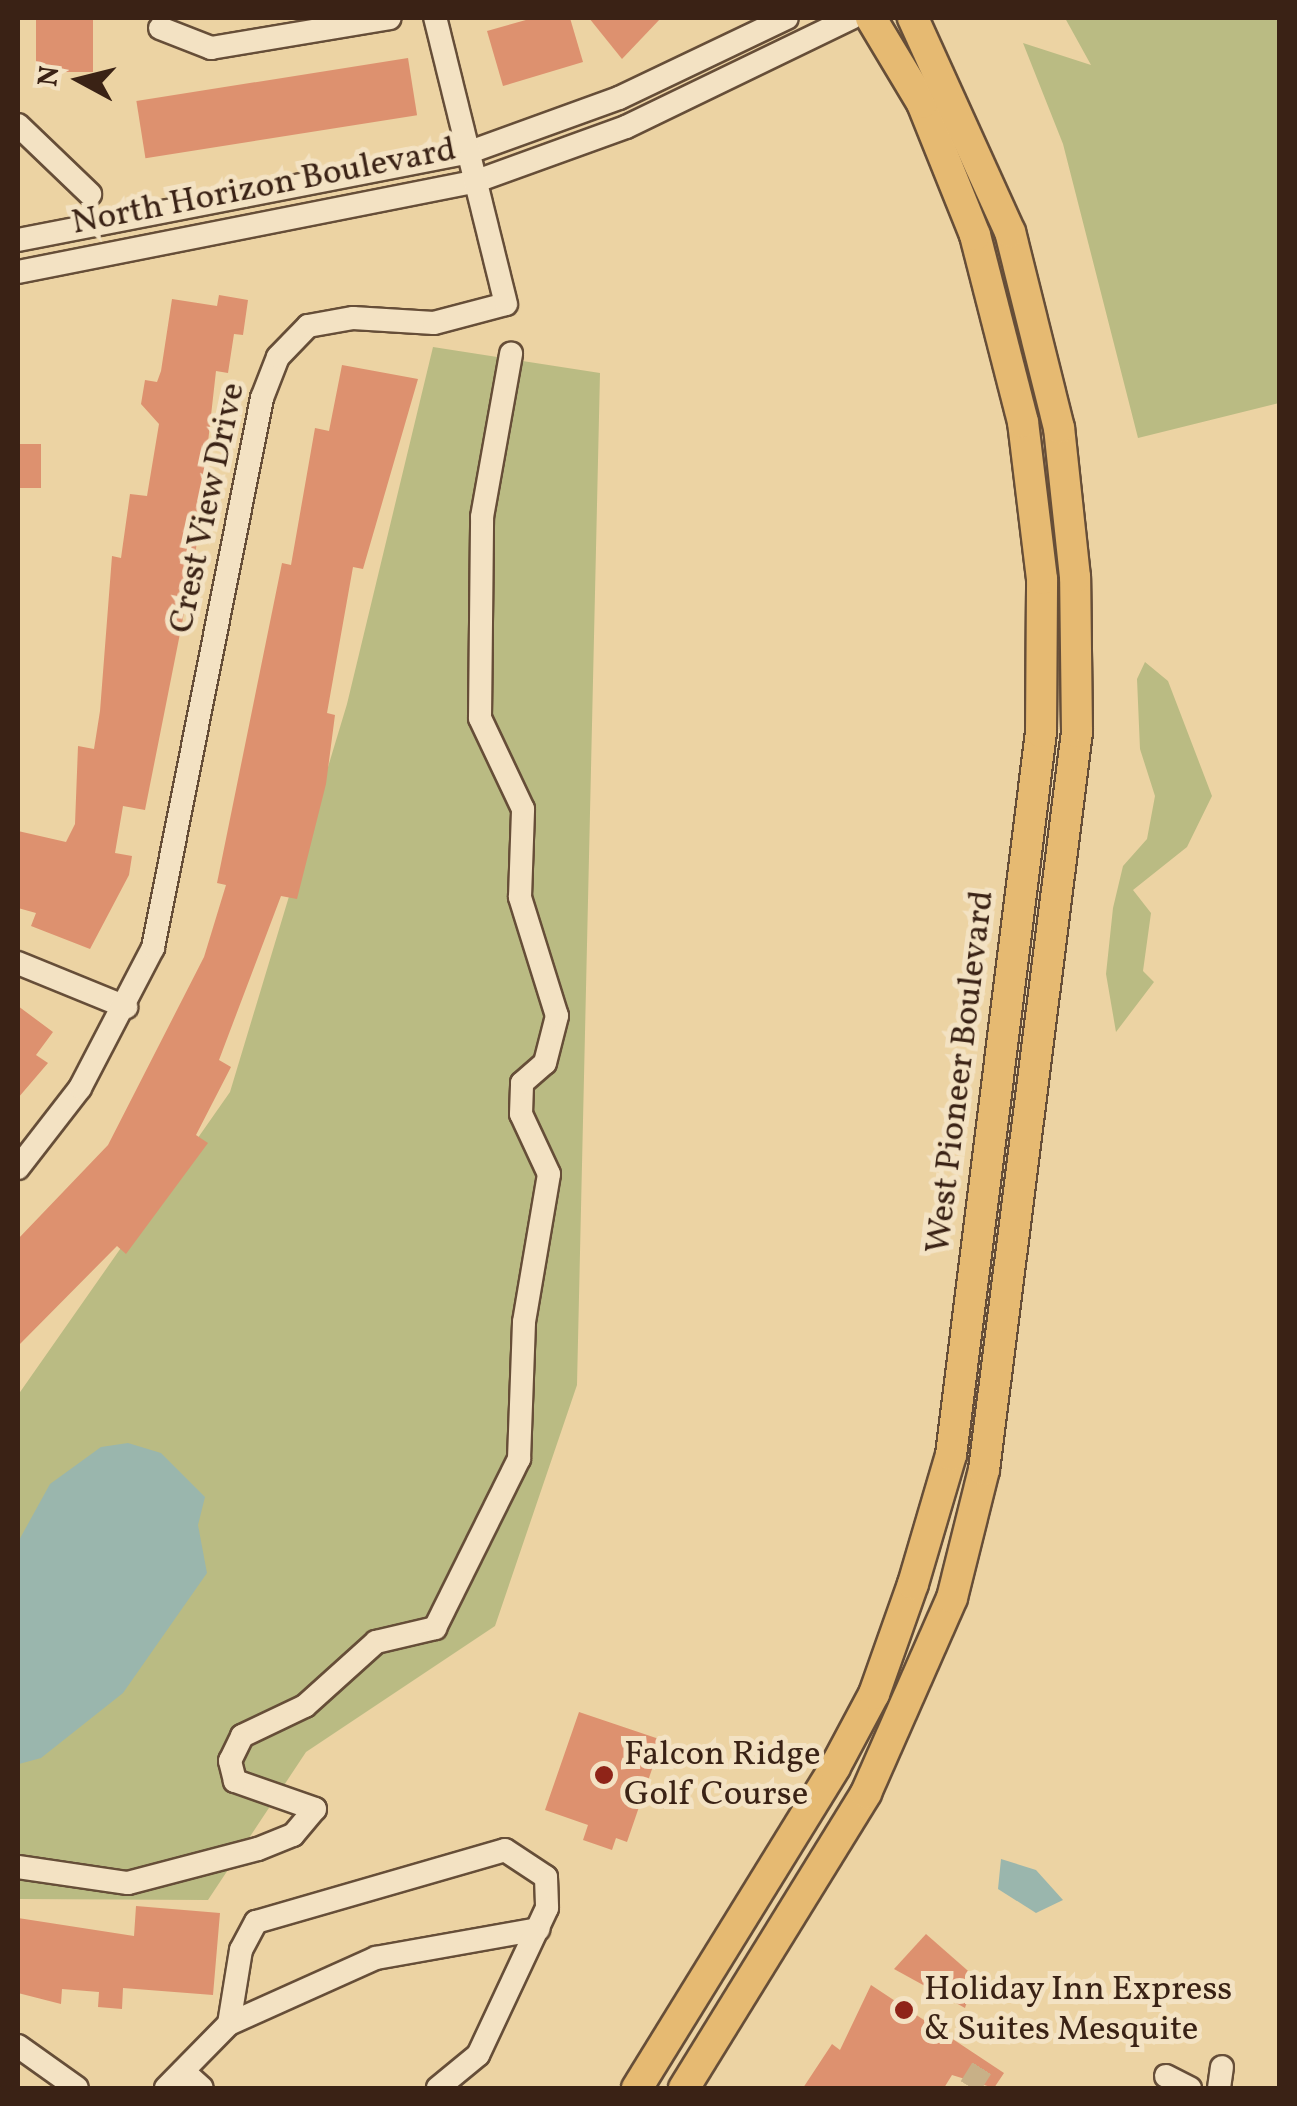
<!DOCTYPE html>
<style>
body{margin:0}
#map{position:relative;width:1297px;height:2106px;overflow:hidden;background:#ecd3a3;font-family:Vollkorn,serif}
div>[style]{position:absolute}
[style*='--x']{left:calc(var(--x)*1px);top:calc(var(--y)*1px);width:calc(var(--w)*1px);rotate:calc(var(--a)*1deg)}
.green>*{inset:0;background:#babb83}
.water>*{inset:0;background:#9ab6ad}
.building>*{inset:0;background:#dd916f;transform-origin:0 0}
.minor-tunnel>*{height:22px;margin-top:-11px;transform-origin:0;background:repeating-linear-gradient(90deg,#c8b087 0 22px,transparent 0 33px)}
.roads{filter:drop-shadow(2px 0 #664e38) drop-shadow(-2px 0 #664e38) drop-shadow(0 2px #664e38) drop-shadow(0 -2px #664e38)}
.minor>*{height:22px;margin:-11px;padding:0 11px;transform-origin:11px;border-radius:11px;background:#f3e2c3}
.major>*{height:30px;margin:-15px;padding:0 15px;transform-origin:15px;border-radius:15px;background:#e6ba72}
.dots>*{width:28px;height:28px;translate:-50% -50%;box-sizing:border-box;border:5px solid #f3e2c3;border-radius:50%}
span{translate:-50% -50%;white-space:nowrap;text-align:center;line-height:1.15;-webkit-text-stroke:10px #f3e2c3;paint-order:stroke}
.street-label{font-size:35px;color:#3a2215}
.poi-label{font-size:35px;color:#3a2215}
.left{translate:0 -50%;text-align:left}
.frame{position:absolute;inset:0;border:20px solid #3a2215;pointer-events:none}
.north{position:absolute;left:30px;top:30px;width:100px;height:100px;-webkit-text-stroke:8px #f3e2c3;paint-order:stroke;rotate:277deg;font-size:28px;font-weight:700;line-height:40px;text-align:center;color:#3a2215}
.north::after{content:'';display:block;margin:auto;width:35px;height:45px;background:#3a2215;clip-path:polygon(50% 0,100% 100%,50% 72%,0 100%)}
</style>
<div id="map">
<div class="green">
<div style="clip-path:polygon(1065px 18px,1279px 18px,1279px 403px,1138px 438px,1063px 144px,1023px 43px,1091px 65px)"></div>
<div style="clip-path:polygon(433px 347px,600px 373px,577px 1385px,495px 1626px,306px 1752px,208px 1900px,18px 1899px,18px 1395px,230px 1092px,347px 704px)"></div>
<div style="clip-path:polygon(1145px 662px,1168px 681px,1212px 796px,1187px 847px,1133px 890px,1151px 913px,1143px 971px,1154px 982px,1116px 1032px,1106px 974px,1113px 908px,1123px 866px,1147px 839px,1155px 796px,1140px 749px,1137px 679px)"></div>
</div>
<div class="water">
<div style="clip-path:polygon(128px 1443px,161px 1453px,205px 1497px,198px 1525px,207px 1573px,123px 1693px,41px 1758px,19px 1764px,18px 1542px,50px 1484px,101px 1447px)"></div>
<div style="clip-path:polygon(1001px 1859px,1036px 1870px,1063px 1900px,1036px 1913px,998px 1889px)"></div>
</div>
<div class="building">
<div style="left:36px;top:18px;width:57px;height:54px"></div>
<div style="clip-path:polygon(533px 18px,570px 18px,583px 62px,503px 86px,487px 31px)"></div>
<div style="clip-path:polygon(589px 18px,661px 18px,622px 59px)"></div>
<div style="left:408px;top:58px;width:58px;height:275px;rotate:81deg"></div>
<div style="clip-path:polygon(219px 295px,248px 300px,243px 335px,234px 334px,228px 373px,216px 371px,195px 558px,145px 810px,123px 806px,115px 853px,132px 856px,129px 875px,90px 949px,31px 926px,36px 913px,18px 908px,18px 831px,66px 842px,75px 824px,78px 746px,94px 749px,100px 711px,112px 556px,121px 558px,130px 494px,147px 496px,159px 424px,141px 404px,145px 380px,157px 382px,161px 371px,172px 299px,217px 306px)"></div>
<div style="clip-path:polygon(342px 365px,418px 379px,363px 569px,353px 567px,327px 713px,335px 715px,326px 784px,297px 899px,281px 896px,219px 1060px,231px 1067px,196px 1135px,208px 1143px,126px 1254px,117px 1246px,18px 1346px,18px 1239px,108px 1145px,204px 957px,226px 885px,217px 883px,282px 563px,291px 565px,315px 428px,329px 431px)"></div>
<div style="left:41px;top:444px;width:44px;height:23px;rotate:90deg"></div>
<div style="clip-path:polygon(18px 1006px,53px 1032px,36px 1055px,48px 1063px,18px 1098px)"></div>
<div style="clip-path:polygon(579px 1712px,662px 1740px,627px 1842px,616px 1838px,612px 1850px,583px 1840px,588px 1825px,545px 1810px)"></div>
<div style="clip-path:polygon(136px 1906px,220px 1913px,213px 1995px,123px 1988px,122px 2009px,98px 2007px,99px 1992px,62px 1989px,61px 2004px,18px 1993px,18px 1918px,134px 1936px)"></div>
<div style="clip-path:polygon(926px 1934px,975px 1977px,965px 2008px,894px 1969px)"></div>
<div style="clip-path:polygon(871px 1985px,1004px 2073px,994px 2088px,952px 2075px,944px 2088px,803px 2088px,832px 2044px,840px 2050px)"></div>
</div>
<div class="minor-tunnel">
<div style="--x:970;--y:2087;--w:31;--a:-58"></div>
</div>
<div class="roads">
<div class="minor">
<div style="--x:160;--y:28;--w:55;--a:21.4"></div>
<div style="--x:211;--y:48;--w:181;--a:-9.5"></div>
<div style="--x:18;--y:125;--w:100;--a:43.8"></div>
<div style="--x:18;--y:240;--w:457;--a:-11"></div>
<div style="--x:467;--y:153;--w:162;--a:-19.9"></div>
<div style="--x:619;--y:98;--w:186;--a:-25.5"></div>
<div style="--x:18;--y:272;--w:465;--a:-11.2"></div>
<div style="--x:474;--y:182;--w:162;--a:-19.9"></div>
<div style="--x:626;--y:127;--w:250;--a:-25.8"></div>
<div style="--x:18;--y:963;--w:117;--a:22.2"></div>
<div style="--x:18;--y:1168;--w:101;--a:-52.2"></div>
<div style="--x:80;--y:1088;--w:158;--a:-62.5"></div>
<div style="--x:153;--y:948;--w:561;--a:-78.79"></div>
<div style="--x:262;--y:398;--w:44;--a:-68.7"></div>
<div style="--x:278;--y:357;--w:43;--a:-45.9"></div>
<div style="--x:308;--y:326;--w:46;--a:-10.1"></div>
<div style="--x:353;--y:318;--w:81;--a:3.5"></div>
<div style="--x:434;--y:323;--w:74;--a:-14.8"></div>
<div style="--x:506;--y:304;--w:295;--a:-103.9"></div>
<div style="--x:315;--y:1809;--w:85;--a:-160.7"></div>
<div style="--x:235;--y:1781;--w:21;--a:-104"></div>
<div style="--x:230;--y:1761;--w:28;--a:-64"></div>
<div style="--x:242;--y:1736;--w:70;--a:-25.5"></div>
<div style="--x:305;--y:1706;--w:96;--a:-42"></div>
<div style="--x:376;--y:1642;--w:61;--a:-13.3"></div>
<div style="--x:435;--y:1628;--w:189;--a:-63.6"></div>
<div style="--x:519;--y:1459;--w:137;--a:-87.9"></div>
<div style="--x:524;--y:1322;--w:150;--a:-80.4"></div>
<div style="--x:549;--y:1174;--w:66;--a:-115"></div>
<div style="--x:521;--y:1114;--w:31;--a:-88"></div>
<div style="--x:522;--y:1083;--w:30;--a:-41"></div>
<div style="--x:545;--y:1063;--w:49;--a:-75.7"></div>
<div style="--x:557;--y:1016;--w:125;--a:-107.3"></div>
<div style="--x:520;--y:897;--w:88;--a:-88"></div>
<div style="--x:523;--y:809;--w:101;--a:-115.3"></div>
<div style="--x:480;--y:718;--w:201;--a:-89.4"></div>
<div style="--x:482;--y:517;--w:166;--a:-79.9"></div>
<div style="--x:18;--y:1867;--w:111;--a:8.3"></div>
<div style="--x:128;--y:1883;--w:134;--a:-14.7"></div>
<div style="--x:258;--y:1849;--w:38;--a:-22"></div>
<div style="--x:293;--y:1835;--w:34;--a:-50"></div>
<div style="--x:229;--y:2024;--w:161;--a:-24.2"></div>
<div style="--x:376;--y:1958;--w:165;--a:-10.1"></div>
<div style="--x:18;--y:2046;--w:72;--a:35.4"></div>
<div style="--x:183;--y:2071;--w:25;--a:42"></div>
<div style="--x:1166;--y:2076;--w:27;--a:27"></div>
<div style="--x:166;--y:2088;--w:90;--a:-45.5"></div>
<div style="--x:229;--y:2024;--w:75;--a:-80.8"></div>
<div style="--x:241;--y:1950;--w:32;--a:-62"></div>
<div style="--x:256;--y:1922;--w:259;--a:-16.1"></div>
<div style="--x:505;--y:1850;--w:49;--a:33.4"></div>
<div style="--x:546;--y:1877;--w:31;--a:88"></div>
<div style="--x:547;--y:1908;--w:162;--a:115.1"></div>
<div style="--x:478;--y:2055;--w:52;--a:140.5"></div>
<div style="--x:1219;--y:2088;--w:21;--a:-82"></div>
</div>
<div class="major">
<div style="--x:637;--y:2088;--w:377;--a:-58.3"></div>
<div style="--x:835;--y:1767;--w:83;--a:-61.9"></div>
<div style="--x:874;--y:1694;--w:117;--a:-70.5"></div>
<div style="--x:913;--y:1584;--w:134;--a:-73.6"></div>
<div style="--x:951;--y:1455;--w:729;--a:-82.9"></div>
<div style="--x:1041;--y:732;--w:153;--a:-89.6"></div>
<div style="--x:1042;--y:579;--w:158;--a:-96.9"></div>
<div style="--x:1023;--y:422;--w:193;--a:-104.4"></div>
<div style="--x:975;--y:235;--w:142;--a:-111.9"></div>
<div style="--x:922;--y:103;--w:99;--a:-121"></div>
<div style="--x:684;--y:2088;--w:347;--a:-58.3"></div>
<div style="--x:866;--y:1793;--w:213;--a:-66.2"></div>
<div style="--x:952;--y:1598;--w:132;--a:-76"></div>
<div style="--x:984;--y:1470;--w:744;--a:-82.82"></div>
<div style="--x:1077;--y:732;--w:155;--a:-90.7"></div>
<div style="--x:1075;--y:577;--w:150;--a:-96.1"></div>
<div style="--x:1059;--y:428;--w:202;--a:-104"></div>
<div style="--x:1010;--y:232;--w:235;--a:-114.4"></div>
</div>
</div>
<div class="dots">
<div style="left:604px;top:1775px;background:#8f2418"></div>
<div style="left:904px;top:2010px;background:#8f2418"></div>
</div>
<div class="street-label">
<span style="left:264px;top:187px;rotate:-11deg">North Horizon Boulevard</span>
<span style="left:208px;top:508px;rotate:-78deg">Crest View Drive</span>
<span style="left:961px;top:1072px;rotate:-83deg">West Pioneer Boulevard</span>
</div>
<div class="poi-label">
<span class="left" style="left:624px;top:1775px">Falcon Ridge<br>Golf Course</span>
<span class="left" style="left:924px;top:2010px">Holiday Inn Express<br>&amp; Suites Mesquite</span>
</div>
<div class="frame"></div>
<div class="north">N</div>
</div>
